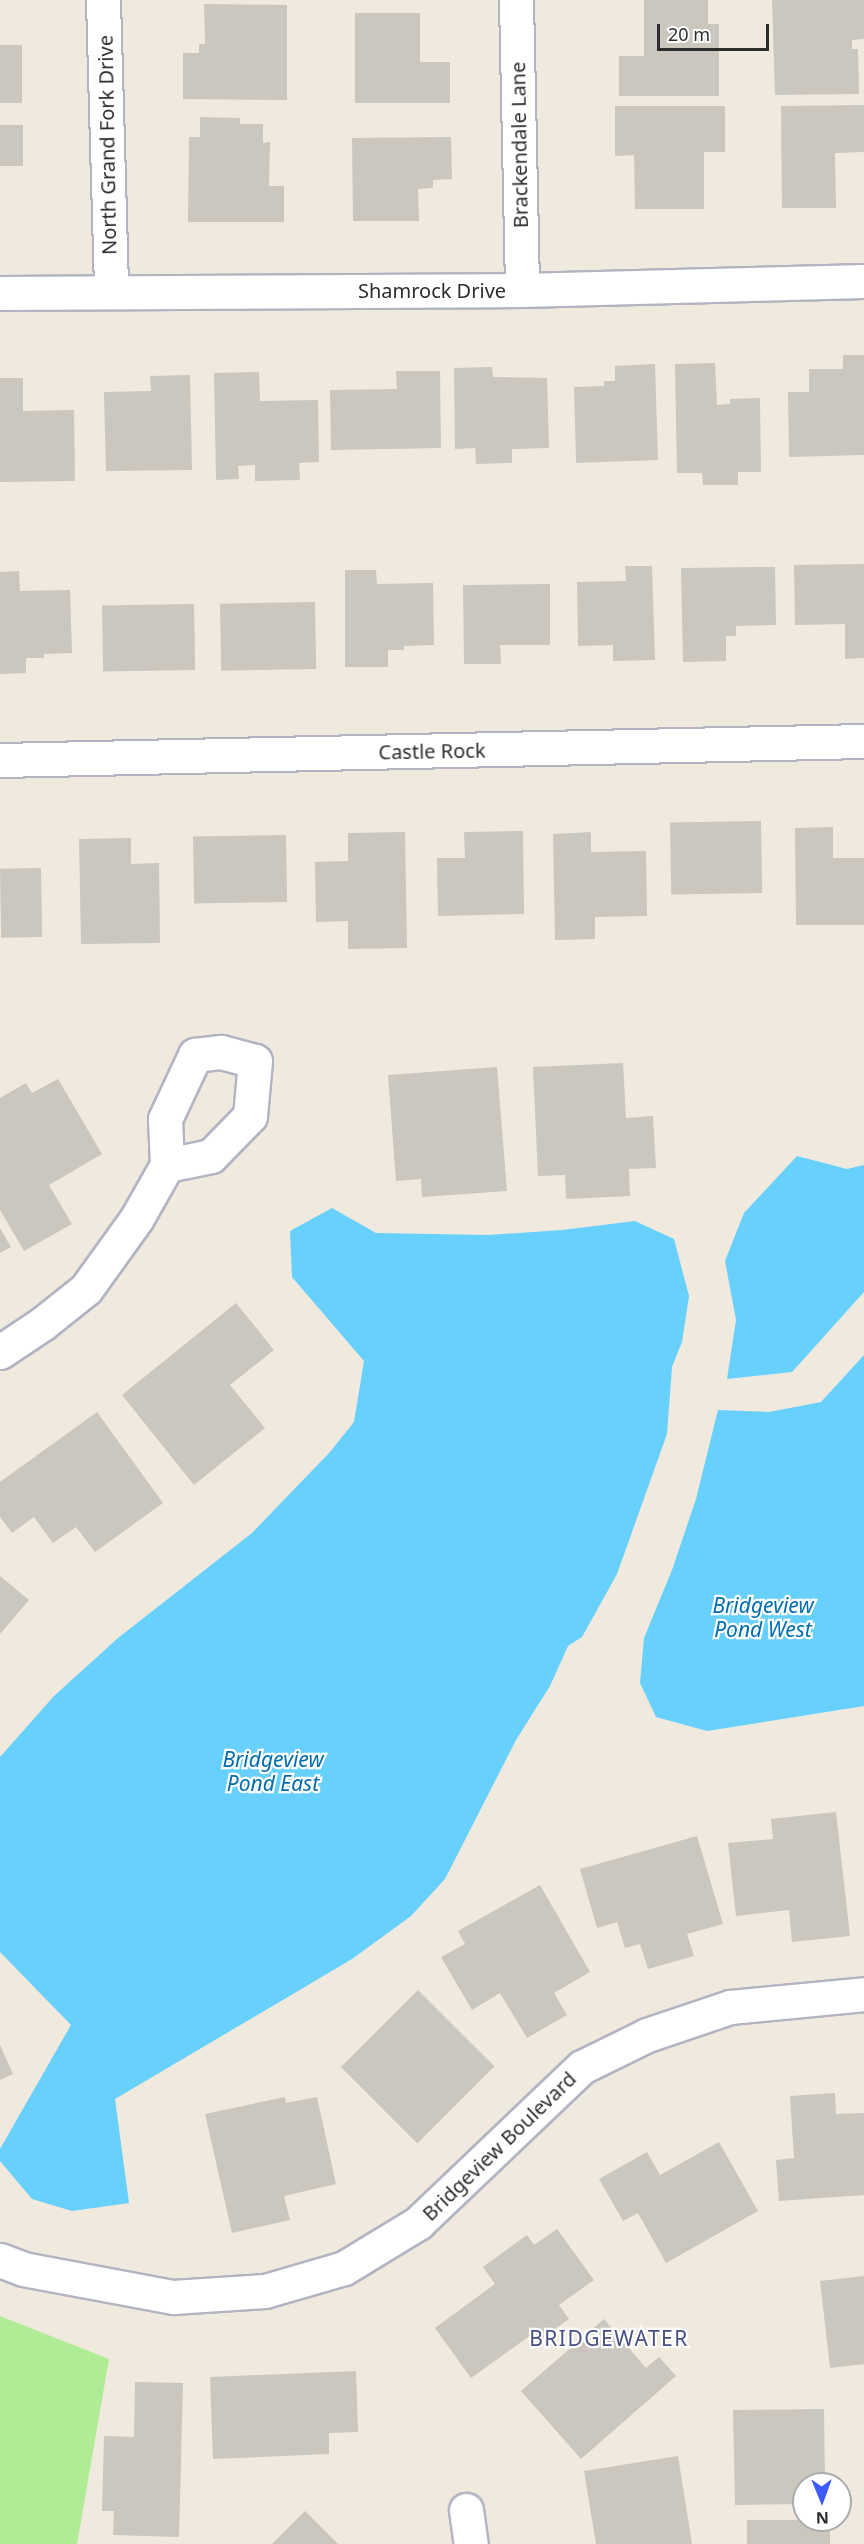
<!DOCTYPE html>
<style>
body{margin:0}
#map{position:relative;width:864px;height:2544px;overflow:hidden;background:#f0e9de;font-family:"Noto Sans",sans-serif}
div>[style]{position:absolute}
[style*='--x']{left:calc(var(--x)*1px);top:calc(var(--y)*1px);width:calc(var(--w)*1px);rotate:calc(var(--a)*1deg)}
.green>*{inset:0;background:#b0ec95}
.water>*{inset:0;background:#67d0fc}
.building>*{inset:0;background:#cbc6be;transform-origin:0 0}
.roads{filter:drop-shadow(2px 0 #b2b4c2) drop-shadow(-2px 0 #b2b4c2) drop-shadow(0 2px #b2b4c2) drop-shadow(0 -2px #b2b4c2)}
.minor>*{height:33px;margin:-16.5px;padding:0 16.5px;transform-origin:16.5px;border-radius:16.5px;background:#fff}
span{translate:-50% -50%;white-space:nowrap;text-align:center;line-height:1.15;-webkit-text-stroke:4.5px #fff;paint-order:stroke}
.street-label{font-size:20px;color:#2d2d2d}
.water-label{font-size:21px;color:#006dae;font-style:italic}
.neighbourhood-label{font-size:21px;color:#475084;letter-spacing:1.5px}
.north{position:absolute;left:792px;top:2472px;width:60px;height:60px;box-sizing:border-box;background:#fff;border:2px solid #ababab;border-radius:50%;rotate:179deg;font-size:16px;font-weight:700;line-height:24px;text-align:center;color:#2d2d2d}
.north::after{content:'';display:block;margin:auto;width:21px;height:27px;background:#3c5aff;clip-path:polygon(50% 0,100% 100%,50% 72%,0 100%)}
.scale{position:absolute;left:657px;top:24px;width:112px;height:27px;box-sizing:border-box;border:3px solid #2d2d2d;border-top:0;padding-left:8px;font-size:18px;line-height:21px;white-space:nowrap;color:#2d2d2d;-webkit-text-stroke:4px #fff;paint-order:stroke}
</style>
<div id="map">
<div class="green">
<div style="clip-path:polygon(0 2316px,109px 2359px,77px 2544px,0 2544px)"></div>
</div>
<div class="water">
<div style="clip-path:polygon(797px 1156px,847px 1169px,864px 1165px,864px 1292px,792px 1372px,727px 1379px,736px 1320px,725px 1261px,744px 1213px)"></div>
<div style="clip-path:polygon(332px 1208px,376px 1233px,488px 1235px,562px 1230px,635px 1221px,674px 1239px,689px 1296px,682px 1342px,672px 1367px,667px 1434px,617px 1574px,582px 1637px,568px 1646px,550px 1686px,516px 1740px,445px 1879px,411px 1916px,352px 1959px,115px 2099px,129px 2203px,72px 2211px,32px 2199px,0 2161px,0 2149px,71px 2025px,0 1952px,0 1757px,54px 1696px,118px 1638px,252px 1533px,330px 1452px,354px 1422px,364px 1361px,292px 1277px,290px 1231px)"></div>
<div style="clip-path:polygon(864px 1355px,864px 1706px,707px 1731px,656px 1717px,640px 1683px,644px 1638px,672px 1570px,696px 1499px,718px 1410px,769px 1412px,821px 1402px)"></div>
</div>
<div class="building">
<div style="clip-path:polygon(644px 0,708px 0,708px 24px,719px 24px,719px 96px,619px 96px,619px 56px,644px 56px)"></div>
<div style="clip-path:polygon(772px 0,864px 0,864px 39px,852px 40px,852px 49px,858px 49px,859px 94px,775px 95px)"></div>
<div style="clip-path:polygon(204px 4px,287px 5px,287px 100px,183px 99px,183px 53px,199px 53px,199px 44px,205px 44px)"></div>
<div style="clip-path:polygon(355px 13px,420px 13px,420px 62px,450px 62px,450px 103px,355px 103px)"></div>
<div style="left:0;top:45px;width:22px;height:58px"></div>
<div style="clip-path:polygon(864px 105px,864px 152px,835px 153px,836px 208px,782px 208px,781px 106px)"></div>
<div style="clip-path:polygon(615px 106px,725px 106px,725px 152px,704px 152px,704px 209px,635px 209px,634px 155px,615px 156px)"></div>
<div style="clip-path:polygon(200px 117px,240px 118px,240px 124px,263px 124px,263px 143px,270px 142px,269px 186px,284px 186px,284px 222px,188px 222px,189px 137px,200px 137px)"></div>
<div style="left:0;top:125px;width:23px;height:41px"></div>
<div style="clip-path:polygon(451px 137px,452px 179px,433px 180px,433px 188px,418px 189px,419px 221px,353px 221px,352px 138px)"></div>
<div style="clip-path:polygon(843px 355px,864px 355px,864px 455px,789px 457px,788px 392px,809px 392px,809px 369px,843px 369px)"></div>
<div style="clip-path:polygon(715px 363px,717px 405px,730px 404px,730px 399px,760px 398px,761px 472px,738px 472px,738px 485px,703px 485px,702px 473px,677px 473px,675px 364px)"></div>
<div style="clip-path:polygon(655px 364px,658px 460px,576px 463px,574px 387px,604px 386px,604px 381px,615px 381px,615px 366px)"></div>
<div style="clip-path:polygon(492px 367px,493px 377px,547px 378px,549px 448px,512px 449px,512px 463px,476px 464px,475px 448px,455px 449px,454px 368px)"></div>
<div style="clip-path:polygon(396px 371px,440px 371px,441px 448px,331px 450px,330px 390px,397px 389px)"></div>
<div style="clip-path:polygon(259px 372px,260px 401px,318px 400px,319px 462px,299px 463px,300px 480px,255px 481px,255px 465px,238px 466px,239px 479px,216px 480px,214px 373px)"></div>
<div style="clip-path:polygon(190px 375px,192px 470px,106px 471px,104px 392px,151px 391px,150px 376px)"></div>
<div style="clip-path:polygon(0 378px,23px 378px,23px 411px,74px 410px,75px 481px,0 482px)"></div>
<div style="clip-path:polygon(864px 564px,864px 658px,845px 659px,845px 624px,795px 625px,794px 565px)"></div>
<div style="clip-path:polygon(625px 566px,652px 566px,655px 660px,613px 661px,613px 645px,578px 646px,577px 582px,626px 581px)"></div>
<div style="clip-path:polygon(775px 567px,776px 625px,736px 626px,736px 636px,726px 636px,726px 661px,683px 662px,681px 568px)"></div>
<div style="clip-path:polygon(345px 570px,376px 570px,377px 584px,433px 583px,434px 645px,404px 646px,404px 650px,388px 650px,388px 667px,345px 667px)"></div>
<div style="clip-path:polygon(19px 571px,20px 591px,70px 590px,72px 653px,44px 654px,44px 658px,26px 658px,26px 673px,0 674px,0 572px)"></div>
<div style="clip-path:polygon(550px 584px,550px 645px,500px 645px,501px 664px,464px 664px,463px 585px)"></div>
<div style="left:315px;top:602px;width:67px;height:95px;rotate:89deg"></div>
<div style="left:194px;top:604px;width:66px;height:92px;rotate:89deg"></div>
<div style="left:761px;top:821px;width:72px;height:91px;rotate:89deg"></div>
<div style="clip-path:polygon(833px 827px,833px 858px,864px 858px,864px 925px,796px 925px,795px 828px)"></div>
<div style="clip-path:polygon(523px 831px,524px 914px,438px 916px,437px 858px,465px 858px,464px 832px)"></div>
<div style="clip-path:polygon(405px 832px,407px 948px,348px 949px,348px 921px,316px 922px,315px 862px,348px 861px,348px 833px)"></div>
<div style="clip-path:polygon(591px 832px,591px 852px,646px 851px,647px 916px,595px 917px,595px 939px,555px 940px,553px 834px)"></div>
<div style="left:286px;top:835px;width:67px;height:93px;rotate:89deg"></div>
<div style="clip-path:polygon(131px 838px,131px 864px,159px 863px,160px 943px,81px 944px,79px 839px)"></div>
<div style="left:41px;top:868px;width:69px;height:41px;rotate:89deg"></div>
<div style="clip-path:polygon(623px 1063px,626px 1118px,653px 1116px,656px 1168px,629px 1169px,630px 1196px,566px 1199px,565px 1175px,538px 1176px,533px 1067px)"></div>
<div style="clip-path:polygon(497px 1067px,507px 1191px,422px 1197px,421px 1179px,396px 1181px,388px 1075px)"></div>
<div style="clip-path:polygon(58px 1079px,102px 1154px,49px 1185px,72px 1224px,24px 1251px,0 1210px,0 1098px,26px 1083px,32px 1093px)"></div>
<div style="clip-path:polygon(0 1228px,11px 1247px,0 1253px)"></div>
<div style="clip-path:polygon(236px 1303px,274px 1350px,230px 1385px,265px 1428px,194px 1485px,122px 1395px)"></div>
<div style="clip-path:polygon(97px 1412px,163px 1503px,95px 1552px,76px 1527px,53px 1543px,34px 1517px,12px 1533px,0 1517px,0 1482px)"></div>
<div style="clip-path:polygon(0 1576px,29px 1600px,0 1634px)"></div>
<div style="clip-path:polygon(836px 1812px,850px 1936px,792px 1942px,789px 1910px,736px 1916px,728px 1843px,773px 1839px,771px 1819px)"></div>
<div style="clip-path:polygon(697px 1836px,723px 1924px,687px 1934px,694px 1956px,648px 1969px,640px 1944px,625px 1948px,617px 1922px,597px 1928px,580px 1869px)"></div>
<div style="clip-path:polygon(540px 1885px,590px 1972px,554px 1993px,567px 2015px,527px 2038px,500px 1993px,472px 2010px,441px 1957px,465px 1944px,458px 1931px)"></div>
<div style="left:418px;top:1990px;width:108px;height:109px;rotate:45deg"></div>
<div style="clip-path:polygon(0 2045px,13px 2074px,0 2080px)"></div>
<div style="clip-path:polygon(835px 2093px,836px 2114px,864px 2113px,864px 2195px,779px 2201px,776px 2160px,794px 2158px,790px 2096px)"></div>
<div style="clip-path:polygon(285px 2097px,286px 2103px,317px 2097px,336px 2184px,284px 2196px,290px 2220px,232px 2233px,205px 2114px)"></div>
<div style="clip-path:polygon(719px 2142px,758px 2211px,666px 2263px,638px 2213px,623px 2221px,599px 2179px,647px 2152px,660px 2175px)"></div>
<div style="clip-path:polygon(557px 2229px,594px 2280px,559px 2305px,569px 2319px,540px 2340px,535px 2332px,471px 2378px,435px 2328px,495px 2284px,483px 2267px,527px 2235px,534px 2245px)"></div>
<div style="clip-path:polygon(864px 2276px,864px 2364px,830px 2368px,820px 2281px)"></div>
<div style="clip-path:polygon(604px 2319px,646px 2368px,659px 2357px,676px 2376px,581px 2459px,521px 2391px)"></div>
<div style="clip-path:polygon(356px 2371px,358px 2432px,329px 2433px,329px 2454px,213px 2459px,210px 2377px)"></div>
<div style="clip-path:polygon(135px 2382px,183px 2383px,179px 2537px,113px 2535px,114px 2511px,102px 2511px,104px 2436px,134px 2437px)"></div>
<div style="clip-path:polygon(824px 2409px,825px 2484px,804px 2484px,804px 2504px,735px 2505px,733px 2410px)"></div>
<div style="clip-path:polygon(678px 2456px,692px 2544px,596px 2544px,584px 2471px)"></div>
<div style="clip-path:polygon(305px 2511px,338px 2544px,272px 2544px)"></div>
<div style="left:830px;top:2520px;width:24px;height:83px;rotate:90deg"></div>
</div>
<div class="roads">
<div class="minor">
<div style="--x:103;--y:0;--w:291;--a:88.4"></div>
<div style="--x:516;--y:0;--w:290;--a:88.8"></div>
<div style="--x:0;--y:293;--w:522;--a:-0.33"></div>
<div style="--x:522;--y:290;--w:342;--a:-1.5"></div>
<div style="--x:0;--y:760;--w:864;--a:-1.26"></div>
<div style="--x:0;--y:1352;--w:50;--a:-33.7"></div>
<div style="--x:42;--y:1324;--w:56;--a:-38.5"></div>
<div style="--x:86;--y:1289;--w:87;--a:-54.3"></div>
<div style="--x:137;--y:1218;--w:61;--a:-60.5"></div>
<div style="--x:167;--y:1165;--w:46;--a:-92.5"></div>
<div style="--x:165;--y:1119;--w:71;--a:-64.9"></div>
<div style="--x:195;--y:1055;--w:26;--a:-7"></div>
<div style="--x:221;--y:1052;--w:35;--a:15"></div>
<div style="--x:255;--y:1061;--w:55;--a:95.2"></div>
<div style="--x:250;--y:1116;--w:56;--a:134.3"></div>
<div style="--x:211;--y:1156;--w:45;--a:168.4"></div>
<div style="--x:0;--y:2260;--w:25;--a:21"></div>
<div style="--x:23;--y:2269;--w:153;--a:10.6"></div>
<div style="--x:173;--y:2297;--w:92;--a:-3.7"></div>
<div style="--x:265;--y:2291;--w:82;--a:-16.2"></div>
<div style="--x:344;--y:2268;--w:87;--a:-31.3"></div>
<div style="--x:418;--y:2223;--w:226;--a:-43.6"></div>
<div style="--x:582;--y:2067;--w:72;--a:-26.2"></div>
<div style="--x:647;--y:2035;--w:88;--a:-18.6"></div>
<div style="--x:730;--y:2007;--w:135;--a:-5.5"></div>
<div style="--x:466;--y:2510;--w:34;--a:82"></div>
</div>
</div>
<div class="street-label">
<span style="left:107px;top:145px;rotate:-91deg">North Grand Fork Drive</span>
<span style="left:519px;top:145px;rotate:-91deg">Brackendale Lane</span>
<span style="left:432px;top:290px">Shamrock Drive</span>
<span style="left:432px;top:751px;rotate:-1deg">Castle Rock</span>
<span style="left:499px;top:2146px;rotate:-44deg">Bridgeview Boulevard</span>
</div>
<div class="water-label">
<span style="left:763px;top:1617px">Bridgeview<br>Pond West</span>
<span style="left:273px;top:1771px">Bridgeview<br>Pond East</span>
</div>
<div class="neighbourhood-label">
<span style="left:609px;top:2338px">BRIDGEWATER</span>
</div>
<div class="north">N</div>
<div class="scale">20 m</div>
</div>
